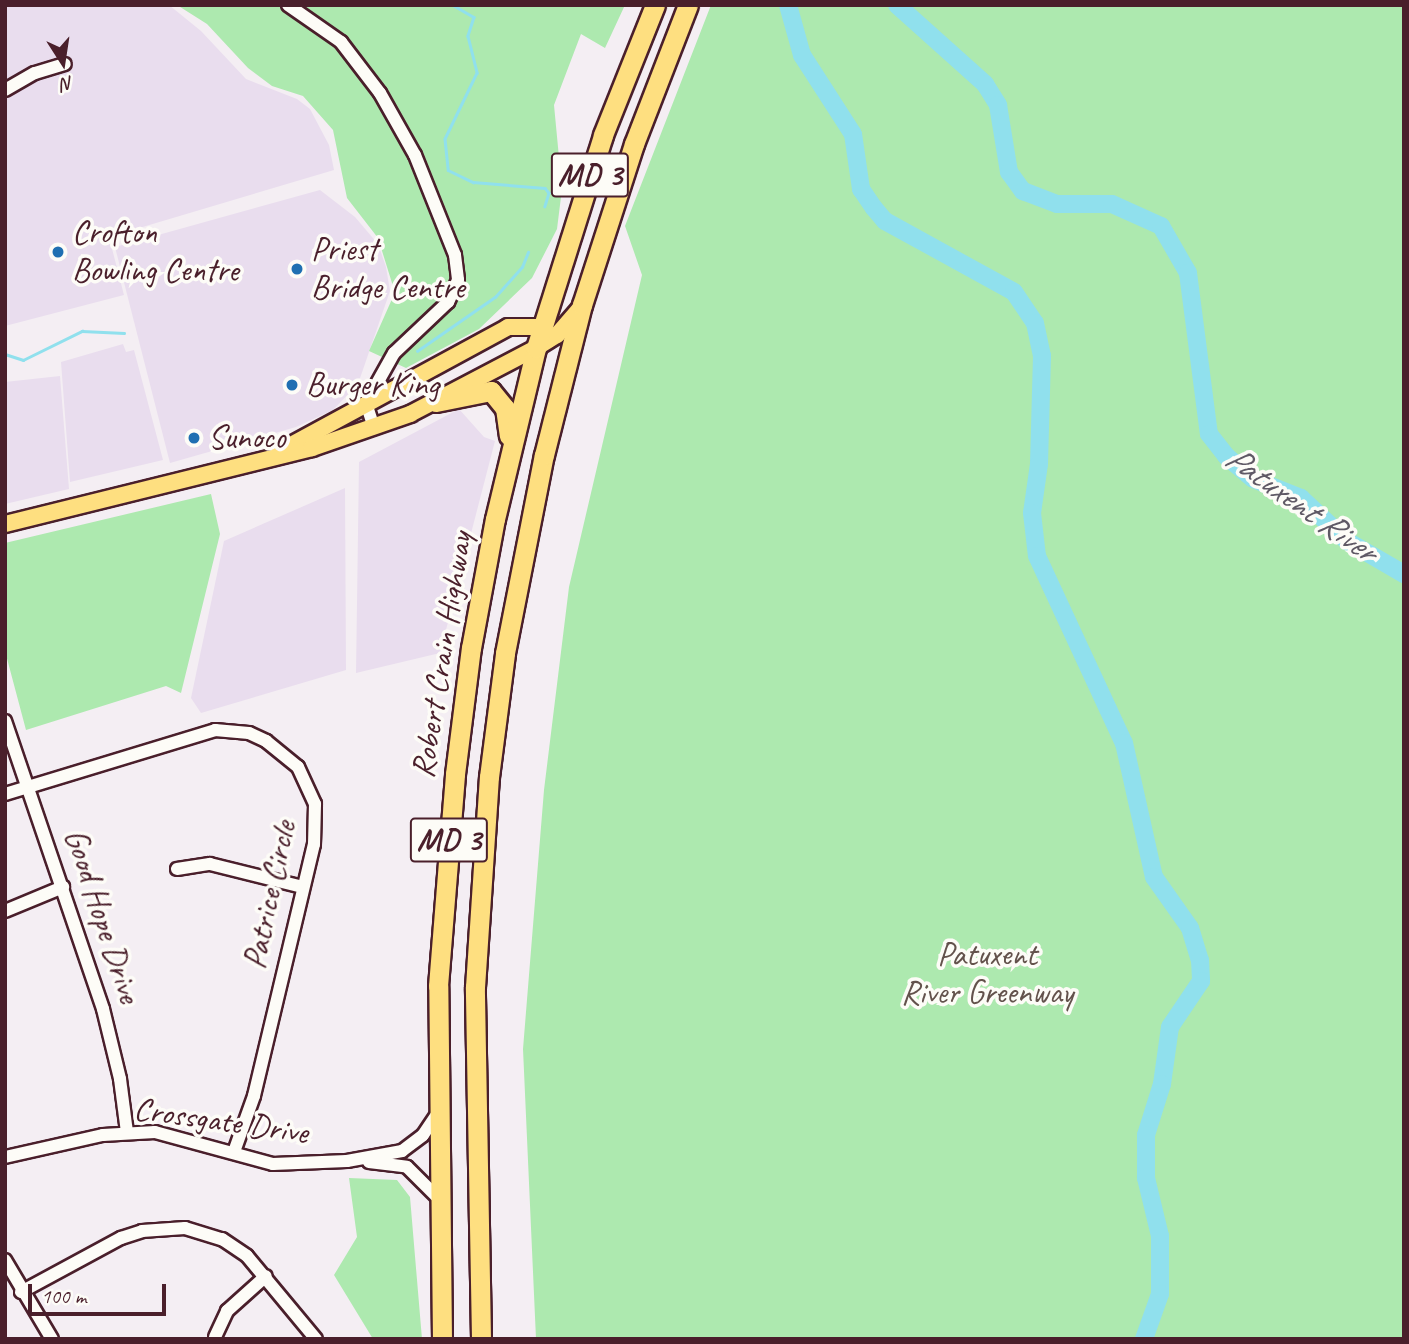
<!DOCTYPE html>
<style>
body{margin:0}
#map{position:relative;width:1409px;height:1344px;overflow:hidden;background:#f4eef3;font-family:Caveat,sans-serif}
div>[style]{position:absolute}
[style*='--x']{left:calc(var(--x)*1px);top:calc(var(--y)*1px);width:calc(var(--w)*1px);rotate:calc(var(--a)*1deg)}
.built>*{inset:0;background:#e9ddee}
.green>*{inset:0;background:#ade9af}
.stream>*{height:2.5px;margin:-1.25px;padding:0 1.25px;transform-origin:1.25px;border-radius:1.25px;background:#90e0ed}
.river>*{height:18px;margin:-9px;padding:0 9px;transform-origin:9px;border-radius:9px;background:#90e0ed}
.roads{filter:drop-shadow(2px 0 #4a1f2b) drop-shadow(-2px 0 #4a1f2b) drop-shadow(0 2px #4a1f2b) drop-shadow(0 -2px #4a1f2b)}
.minor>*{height:12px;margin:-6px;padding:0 6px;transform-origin:6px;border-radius:6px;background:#fdfcf7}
.major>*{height:16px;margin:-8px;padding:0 8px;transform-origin:8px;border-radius:8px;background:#fedf80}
.highway>*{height:19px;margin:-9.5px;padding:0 9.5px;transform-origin:9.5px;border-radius:9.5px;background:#fedf80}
.dots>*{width:19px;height:19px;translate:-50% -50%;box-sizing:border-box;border:4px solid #fdfcf7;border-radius:50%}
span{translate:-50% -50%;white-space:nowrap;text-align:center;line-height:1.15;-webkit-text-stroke:7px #fdfcf7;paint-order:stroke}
.shield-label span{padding:2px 5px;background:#fdfcf7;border:2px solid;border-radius:5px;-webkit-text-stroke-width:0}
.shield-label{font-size:32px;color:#4a1f2b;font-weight:700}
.poi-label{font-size:33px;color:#4a1f2b}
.left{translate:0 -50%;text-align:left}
.street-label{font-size:33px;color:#4a1f2b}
.park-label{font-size:33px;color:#63524c}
.water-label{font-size:35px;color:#5f5965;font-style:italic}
.frame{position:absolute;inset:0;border:7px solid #4a1f2b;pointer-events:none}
.north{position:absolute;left:28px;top:28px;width:70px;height:70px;-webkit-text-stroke:5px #fdfcf7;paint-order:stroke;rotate:168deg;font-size:19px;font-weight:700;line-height:28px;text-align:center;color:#4a1f2b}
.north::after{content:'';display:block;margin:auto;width:24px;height:32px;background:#4a1f2b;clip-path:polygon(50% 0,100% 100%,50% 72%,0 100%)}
.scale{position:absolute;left:28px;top:1284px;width:138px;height:32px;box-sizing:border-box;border:4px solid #4a1f2b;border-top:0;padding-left:9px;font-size:21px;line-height:24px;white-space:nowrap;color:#4a1f2b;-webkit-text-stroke:5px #fdfcf7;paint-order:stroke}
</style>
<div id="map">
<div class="built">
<div style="clip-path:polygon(5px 5px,169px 5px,201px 31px,246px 79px,297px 99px,310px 109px,329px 145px,334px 170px,109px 237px,124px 295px,5px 326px)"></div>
<div style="clip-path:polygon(320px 190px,355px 217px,378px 244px,386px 267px,390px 291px,358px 384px,333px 410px,296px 427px,170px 463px,115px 247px)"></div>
<div style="clip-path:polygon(123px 344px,126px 352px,134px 350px,163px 460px,70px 482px,61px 362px)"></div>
<div style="clip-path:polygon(60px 376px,69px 489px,5px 504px,5px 382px)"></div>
<div style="clip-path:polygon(459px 409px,484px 437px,495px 441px,440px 653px,356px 673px,359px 462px)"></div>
<div style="clip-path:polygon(345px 488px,346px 670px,201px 713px,191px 698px,224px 541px)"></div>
</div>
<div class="green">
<div style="clip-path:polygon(177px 5px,625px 5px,605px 48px,581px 34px,554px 105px,562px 189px,557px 229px,532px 278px,479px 329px,406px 368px,369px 351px,392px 299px,392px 283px,378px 238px,347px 198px,333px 130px,303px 96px,272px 86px,248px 68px,207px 24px)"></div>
<div style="clip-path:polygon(711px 5px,1404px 5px,1404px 1339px,536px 1339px,523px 1049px,544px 790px,569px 587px,642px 275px,625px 226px)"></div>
<div style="clip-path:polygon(211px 494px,220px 534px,181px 693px,166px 686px,26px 730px,5px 651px,5px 543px)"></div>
<div style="clip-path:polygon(349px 1178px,397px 1180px,410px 1197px,422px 1339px,373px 1339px,334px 1275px,357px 1237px)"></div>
</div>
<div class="stream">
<div style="--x:430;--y:5;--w:19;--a:0"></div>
<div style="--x:453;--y:5;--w:24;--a:30"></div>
<div style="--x:474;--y:17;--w:20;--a:108"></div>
<div style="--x:468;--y:36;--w:38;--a:76"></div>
<div style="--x:477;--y:73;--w:73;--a:115.9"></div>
<div style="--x:445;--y:139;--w:31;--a:84"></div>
<div style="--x:448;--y:170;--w:28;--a:26"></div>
<div style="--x:473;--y:182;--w:72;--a:4.8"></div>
<div style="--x:545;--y:188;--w:6;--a:51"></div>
<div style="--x:549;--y:193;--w:14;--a:107"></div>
<div style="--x:417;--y:351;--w:95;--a:-34.7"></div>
<div style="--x:495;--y:297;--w:40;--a:-48"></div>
<div style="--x:522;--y:267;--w:16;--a:-68"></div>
<div style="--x:5;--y:354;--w:19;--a:18"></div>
<div style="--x:23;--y:360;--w:66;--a:-26.2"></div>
<div style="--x:82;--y:331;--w:42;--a:2.7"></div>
</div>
<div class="river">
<div style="--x:788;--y:5;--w:52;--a:74.4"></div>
<div style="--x:802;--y:55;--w:94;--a:57.2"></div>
<div style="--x:853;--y:134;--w:56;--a:81.7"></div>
<div style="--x:861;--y:189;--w:23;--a:56"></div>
<div style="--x:874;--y:208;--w:17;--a:50"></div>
<div style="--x:885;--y:221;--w:147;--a:28.8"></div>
<div style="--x:1014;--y:292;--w:37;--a:56"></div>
<div style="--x:1035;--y:323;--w:34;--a:78"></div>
<div style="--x:1042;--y:356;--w:108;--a:91.6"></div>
<div style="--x:1039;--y:464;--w:49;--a:98.1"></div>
<div style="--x:1032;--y:513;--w:43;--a:83.4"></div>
<div style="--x:1037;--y:556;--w:206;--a:65.1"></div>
<div style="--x:1124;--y:743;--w:137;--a:77.4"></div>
<div style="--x:1154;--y:877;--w:62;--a:54.8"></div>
<div style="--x:1190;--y:928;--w:34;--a:73"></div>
<div style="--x:1200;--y:960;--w:21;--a:87"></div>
<div style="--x:1201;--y:981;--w:55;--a:124"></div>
<div style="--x:1170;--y:1027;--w:58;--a:98"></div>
<div style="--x:1162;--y:1084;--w:53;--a:107.4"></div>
<div style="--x:1146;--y:1135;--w:43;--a:90"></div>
<div style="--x:1146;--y:1178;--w:60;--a:76.4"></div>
<div style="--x:1160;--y:1236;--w:58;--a:90"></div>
<div style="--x:1160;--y:1294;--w:48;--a:109.6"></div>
<div style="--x:897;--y:5;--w:118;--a:41.9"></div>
<div style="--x:985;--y:84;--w:25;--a:58"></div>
<div style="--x:998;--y:105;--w:68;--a:80.7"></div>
<div style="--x:1009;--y:172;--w:24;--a:54"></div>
<div style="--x:1023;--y:191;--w:36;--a:21"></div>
<div style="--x:1057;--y:204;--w:55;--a:0"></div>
<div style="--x:1112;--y:204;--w:54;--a:24.2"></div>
<div style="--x:1161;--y:226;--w:54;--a:60.1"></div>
<div style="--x:1188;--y:273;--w:162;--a:82.6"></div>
<div style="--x:1209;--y:434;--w:28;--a:52"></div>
<div style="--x:1226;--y:456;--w:35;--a:40"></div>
<div style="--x:1253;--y:479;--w:52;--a:21.6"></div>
<div style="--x:1301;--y:498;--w:63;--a:43.1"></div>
<div style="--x:1347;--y:541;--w:66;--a:30.1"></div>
</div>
<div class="roads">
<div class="minor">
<div style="--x:288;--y:5;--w:65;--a:34.9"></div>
<div style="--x:341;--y:42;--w:64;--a:52.6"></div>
<div style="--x:380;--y:93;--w:71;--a:60.6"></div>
<div style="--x:415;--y:155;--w:108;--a:68.2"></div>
<div style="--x:455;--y:255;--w:25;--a:83"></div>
<div style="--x:458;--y:280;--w:24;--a:114"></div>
<div style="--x:448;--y:302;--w:74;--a:136.6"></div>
<div style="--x:394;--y:353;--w:57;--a:119.2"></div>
<div style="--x:366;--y:403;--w:25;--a:72"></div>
<div style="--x:5;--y:90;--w:34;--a:-30"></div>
<div style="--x:35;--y:73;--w:31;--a:-17"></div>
<div style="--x:5;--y:721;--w:304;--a:71.2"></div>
<div style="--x:103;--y:1009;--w:72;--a:76.3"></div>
<div style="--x:120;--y:1079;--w:53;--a:82.5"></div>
<div style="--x:5;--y:794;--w:220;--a:-16.9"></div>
<div style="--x:215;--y:730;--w:34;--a:5"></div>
<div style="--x:249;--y:733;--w:19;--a:25"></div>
<div style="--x:266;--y:741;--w:41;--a:39.1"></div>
<div style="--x:298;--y:767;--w:41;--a:65.3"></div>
<div style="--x:315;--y:804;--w:40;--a:91.4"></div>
<div style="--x:314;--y:844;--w:259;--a:103.4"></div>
<div style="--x:254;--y:1096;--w:59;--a:109.7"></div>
<div style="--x:177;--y:869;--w:33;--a:-9"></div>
<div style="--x:210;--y:864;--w:96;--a:13.9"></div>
<div style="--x:5;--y:911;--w:63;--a:-22.5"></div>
<div style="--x:5;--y:1157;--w:100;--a:-12.7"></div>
<div style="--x:103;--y:1135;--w:52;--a:-3.3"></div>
<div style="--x:155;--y:1132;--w:122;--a:15.2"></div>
<div style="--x:273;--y:1164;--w:74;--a:-2.3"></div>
<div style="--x:347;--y:1161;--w:56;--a:-10.3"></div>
<div style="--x:402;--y:1151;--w:26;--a:-37"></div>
<div style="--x:423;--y:1135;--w:25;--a:-56"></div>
<div style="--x:369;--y:1162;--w:38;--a:7"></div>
<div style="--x:407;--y:1167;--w:44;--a:45"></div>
<div style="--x:5;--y:1260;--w:92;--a:59.3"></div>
<div style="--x:21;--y:1292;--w:114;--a:-28.4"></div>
<div style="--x:121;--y:1238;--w:22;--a:-18"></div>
<div style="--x:142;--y:1231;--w:43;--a:-4"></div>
<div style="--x:185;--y:1228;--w:39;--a:17"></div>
<div style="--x:222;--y:1239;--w:30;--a:34"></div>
<div style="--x:247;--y:1256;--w:108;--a:50.3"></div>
<div style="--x:215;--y:1337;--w:29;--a:-65"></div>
<div style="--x:227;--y:1311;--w:52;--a:-41.9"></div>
</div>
<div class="major">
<div style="--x:280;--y:451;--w:260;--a:-28.5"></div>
<div style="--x:508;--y:327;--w:34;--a:0"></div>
<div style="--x:5;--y:524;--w:316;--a:-13.9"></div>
<div style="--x:312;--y:448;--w:104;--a:-19.1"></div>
<div style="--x:410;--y:414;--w:142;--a:-27.6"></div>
<div style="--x:536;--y:348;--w:25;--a:-32"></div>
<div style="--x:557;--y:335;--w:33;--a:-49"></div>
</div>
<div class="highway">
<div style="--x:436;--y:402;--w:56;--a:-11.3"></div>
<div style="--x:491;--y:391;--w:22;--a:51"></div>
<div style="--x:505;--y:408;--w:28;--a:82"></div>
<div style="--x:442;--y:1339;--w:353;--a:-90.6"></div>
<div style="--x:438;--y:986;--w:213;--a:-85.4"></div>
<div style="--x:455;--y:774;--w:127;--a:-82.8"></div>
<div style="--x:471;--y:648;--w:131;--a:-79.5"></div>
<div style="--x:495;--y:519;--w:176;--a:-76.5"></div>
<div style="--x:536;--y:348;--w:223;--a:-72.5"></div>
<div style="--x:603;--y:135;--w:140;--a:-68.2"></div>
<div style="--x:481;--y:1339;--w:352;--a:-91"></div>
<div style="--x:475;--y:987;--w:210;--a:-86.2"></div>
<div style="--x:489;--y:777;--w:125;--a:-82.6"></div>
<div style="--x:505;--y:653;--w:202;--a:-78.9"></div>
<div style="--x:544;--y:455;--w:155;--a:-75.8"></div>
<div style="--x:582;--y:305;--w:169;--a:-72.1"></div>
<div style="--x:634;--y:144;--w:149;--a:-68.8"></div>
</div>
</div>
<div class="dots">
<div style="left:58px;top:252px;background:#1f6fb2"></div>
<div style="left:297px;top:269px;background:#1f6fb2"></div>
<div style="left:292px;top:385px;background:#1f6fb2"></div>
<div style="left:194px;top:438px;background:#1f6fb2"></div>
</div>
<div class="shield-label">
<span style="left:590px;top:175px">MD 3</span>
<span style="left:449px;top:840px">MD 3</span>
</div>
<div class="poi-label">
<span class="left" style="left:72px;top:252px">Crofton<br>Bowling Centre</span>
<span class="left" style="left:311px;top:269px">Priest<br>Bridge Centre</span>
<span class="left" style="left:306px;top:385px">Burger King</span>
<span class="left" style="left:208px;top:438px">Sunoco</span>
</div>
<div class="street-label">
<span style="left:442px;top:655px;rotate:-81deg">Robert Crain Highway</span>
<span style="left:270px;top:895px;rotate:-78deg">Patrice Circle</span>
<span style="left:102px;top:916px;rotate:72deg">Good Hope Drive</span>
<span style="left:221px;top:1121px;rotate:8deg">Crossgate Drive</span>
</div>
<div class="park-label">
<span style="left:987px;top:974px">Patuxent<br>River Greenway</span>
</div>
<div class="water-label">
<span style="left:1301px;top:504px;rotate:35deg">Patuxent River</span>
</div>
<div class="frame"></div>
<div class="north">N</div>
<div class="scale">100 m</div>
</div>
